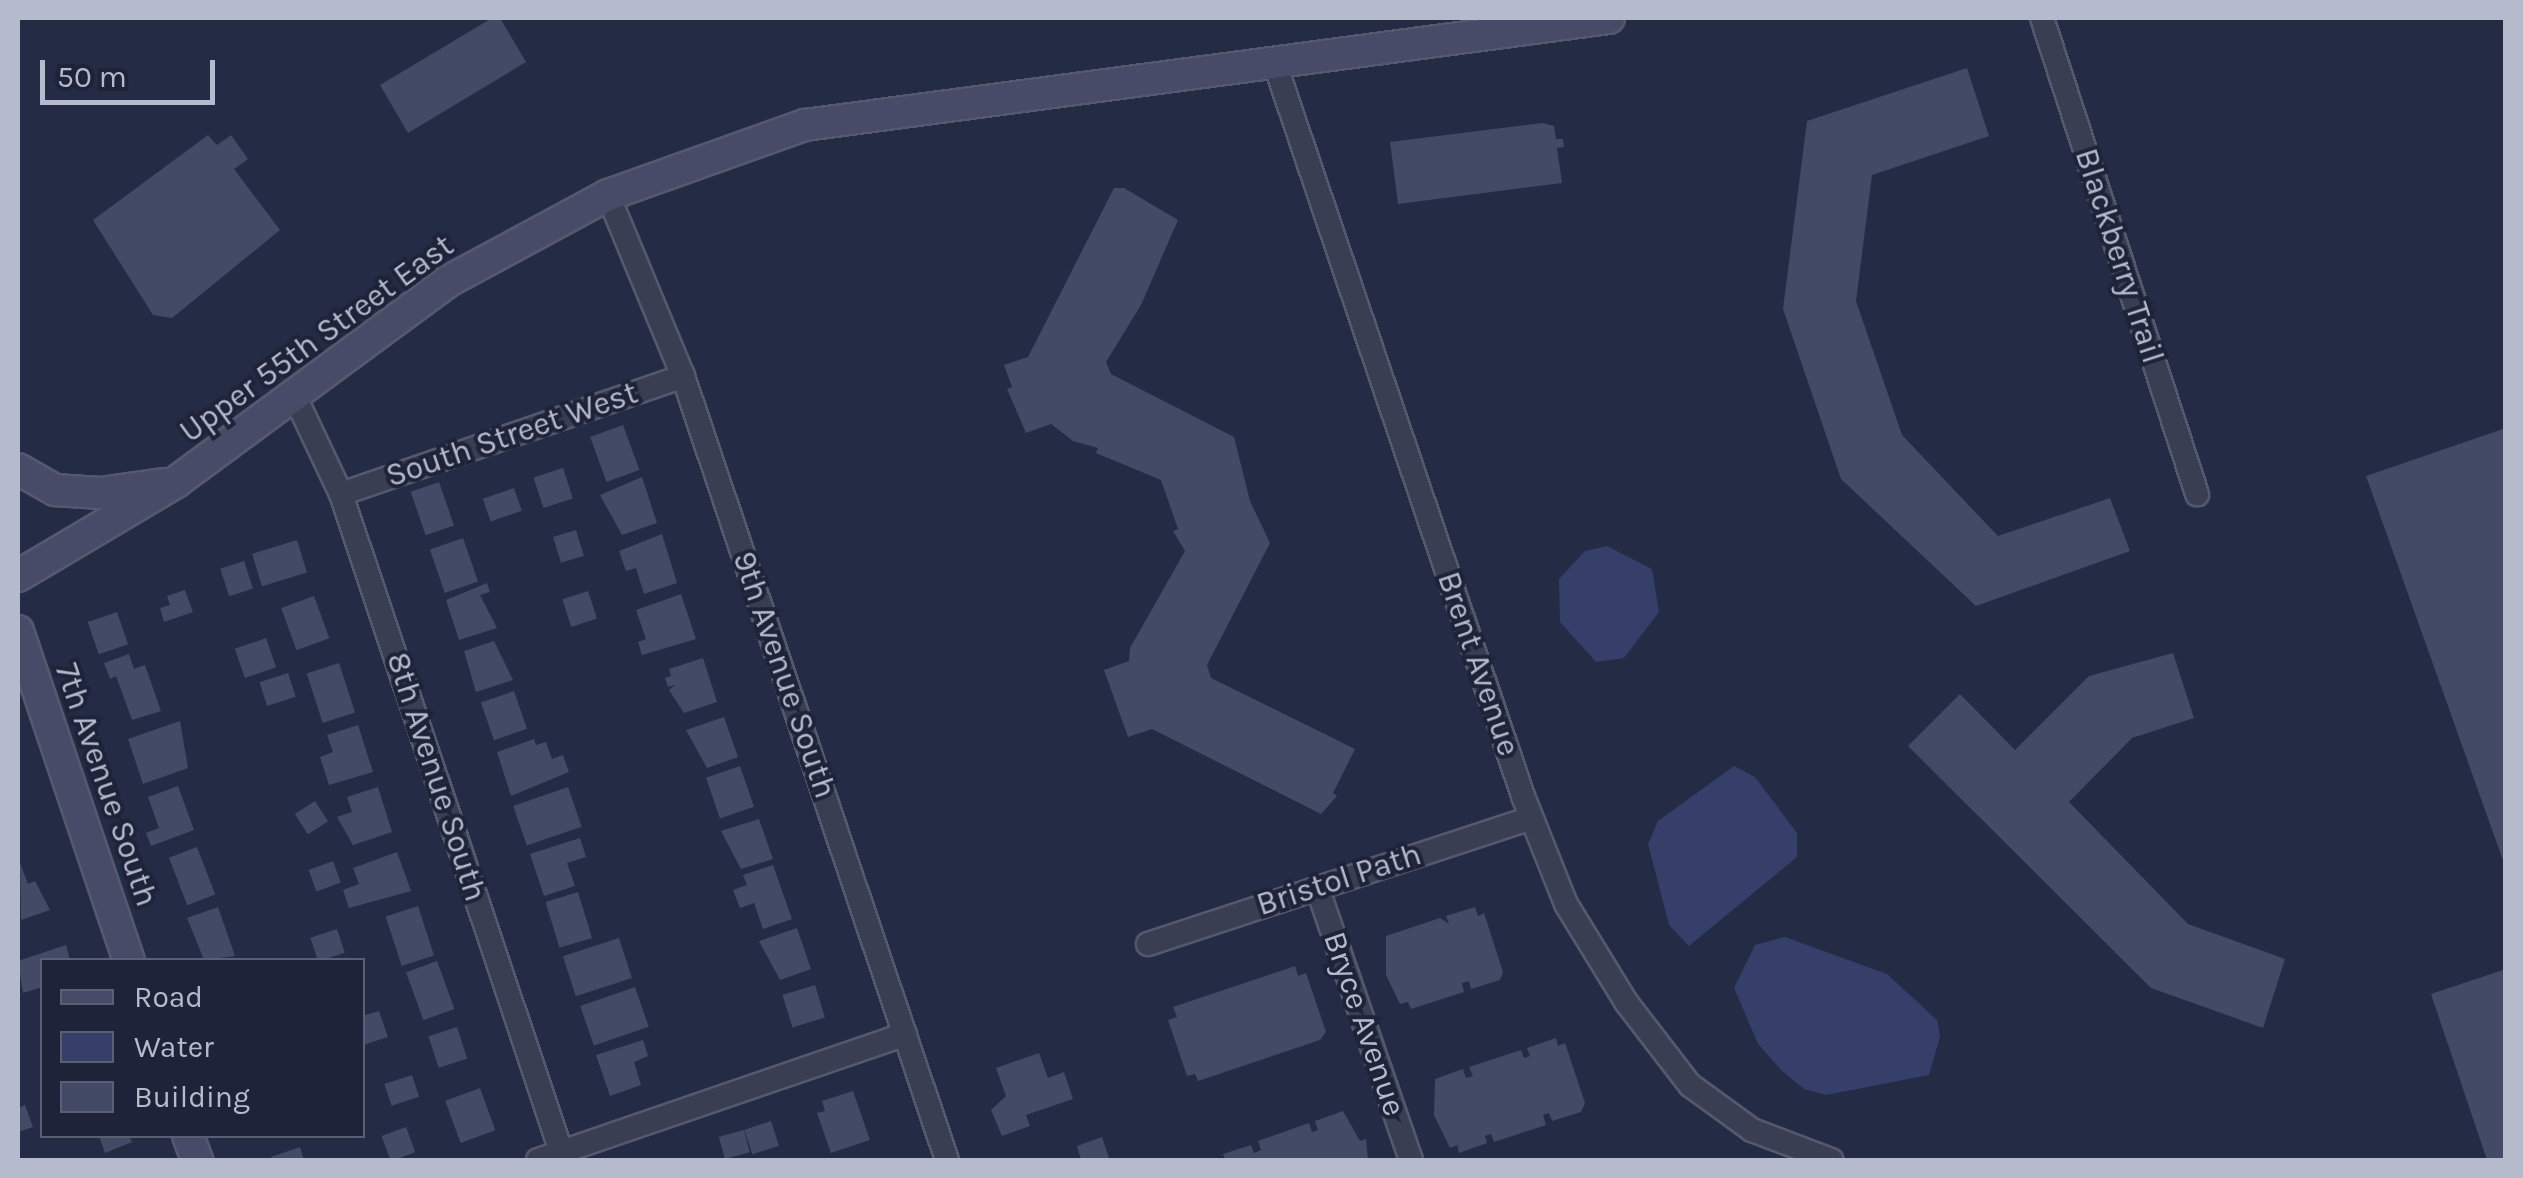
<!DOCTYPE html>
<style>
body{margin:0}
#map{position:relative;width:2523px;height:1178px;overflow:hidden;background:#242b44;font-family:Karla,sans-serif}
div>[style]{position:absolute}
[style*='--x']{left:calc(var(--x)*1px);top:calc(var(--y)*1px);width:calc(var(--w)*1px);rotate:calc(var(--a)*1deg)}
.water>*{inset:0;background:#353f6a}
.building>*{inset:0;background:#434a66;transform-origin:0 0}
.roads{filter:drop-shadow(2px 0 #54596e) drop-shadow(-2px 0 #54596e) drop-shadow(0 2px #54596e) drop-shadow(0 -2px #54596e)}
.street>*{height:22px;margin:-11px;padding:0 11px;transform-origin:11px;border-radius:11px;background:#393e53}
.secondary>*{height:30px;margin:-15px;padding:0 15px;transform-origin:15px;border-radius:15px;background:#474b67}
span{translate:-50% -50%;white-space:nowrap;text-align:center;line-height:1.15;-webkit-text-stroke:8px #1e2339;paint-order:stroke}
.street-label{font-size:32px;color:#b6bacd}
.frame{position:absolute;inset:0;border:20px solid #b6bacd;pointer-events:none}
.legend{position:absolute;left:40px;top:958px;width:325px;height:180px;box-sizing:border-box;background:#1e2339;border:2px solid #5b5f74;margin:0;padding:12px 18px;list-style:none;font-size:30px;color:#b6bacd}
.legend li{display:flex;align-items:center;gap:20px;height:50px}
.legend b{width:50px;border:2px solid #5b5f74}
.scale{position:absolute;left:40px;top:60px;width:175px;height:45px;box-sizing:border-box;border:5px solid #b6bacd;border-top:0;padding-left:12px;font-size:30px;line-height:35px;white-space:nowrap;color:#b6bacd;-webkit-text-stroke:8px #1e2339;paint-order:stroke}
</style>
<div id="map">
<div class="water">
<div style="clip-path:polygon(1607px 546px,1652px 569px,1659px 612px,1624px 658px,1596px 662px,1560px 622px,1559px 579px,1585px 551px)"></div>
<div style="clip-path:polygon(1734px 766px,1755px 777px,1797px 833px,1797px 857px,1689px 946px,1669px 925px,1648px 844px,1658px 821px)"></div>
<div style="clip-path:polygon(1785px 937px,1887px 974px,1937px 1020px,1940px 1037px,1929px 1075px,1826px 1095px,1804px 1089px,1782px 1071px,1758px 1044px,1734px 988px,1755px 945px)"></div>
</div>
<div class="building">
<div style="clip-path:polygon(492px 18px,500px 18px,526px 62px,408px 133px,380px 85px)"></div>
<div style="clip-path:polygon(1967px 68px,1989px 136px,1872px 175px,1856px 301px,1902px 435px,1998px 536px,2110px 498px,2130px 551px,1976px 606px,1841px 479px,1783px 309px,1807px 121px)"></div>
<div style="clip-path:polygon(1543px 123px,1554px 126px,1556px 139px,1563px 139px,1564px 147px,1557px 148px,1562px 183px,1398px 204px,1390px 142px)"></div>
<div style="clip-path:polygon(208px 135px,217px 145px,231px 135px,248px 159px,234px 169px,280px 230px,172px 318px,153px 315px,93px 220px)"></div>
<div style="clip-path:polygon(1114px 188px,1124px 188px,1178px 220px,1141px 305px,1106px 362px,1111px 374px,1234px 437px,1250px 501px,1270px 543px,1207px 665px,1211px 678px,1355px 749px,1333px 793px,1337px 796px,1321px 814px,1152px 729px,1128px 737px,1104px 670px,1129px 661px,1130px 648px,1185px 551px,1173px 531px,1178px 529px,1161px 480px,1096px 453px,1098px 448px,1073px 441px,1051px 424px,1026px 433px,1007px 389px,1012px 387px,1004px 365px,1028px 357px)"></div>
<div style="left:623px;top:425px;width:48px;height:35px;rotate:70deg"></div>
<div style="clip-path:polygon(2506px 428px,2506px 865px,2505px 866px,2366px 476px)"></div>
<div style="left:563px;top:468px;width:32px;height:31px;rotate:72deg"></div>
<div style="clip-path:polygon(642px 477px,657px 523px,622px 535px,600px 495px)"></div>
<div style="left:439px;top:482px;width:46px;height:30px;rotate:71deg"></div>
<div style="left:514px;top:488px;width:24px;height:33px;rotate:71deg"></div>
<div style="left:576px;top:530px;width:27px;height:24px;rotate:73deg"></div>
<div style="clip-path:polygon(662px 534px,677px 583px,644px 594px,636px 568px,626px 571px,619px 551px)"></div>
<div style="left:463px;top:538px;width:46px;height:35px;rotate:71deg"></div>
<div style="left:297px;top:540px;width:34px;height:47px;rotate:73deg"></div>
<div style="left:244px;top:561px;width:29px;height:25px;rotate:72deg"></div>
<div style="clip-path:polygon(487px 583px,490px 592px,480px 595px,497px 628px,459px 640px,446px 600px)"></div>
<div style="clip-path:polygon(185px 590px,193px 612px,164px 622px,160px 608px,170px 605px,167px 596px)"></div>
<div style="left:588px;top:591px;width:29px;height:27px;rotate:72deg"></div>
<div style="clip-path:polygon(681px 594px,696px 639px,642px 655px,638px 642px,646px 639px,636px 610px)"></div>
<div style="left:314px;top:596px;width:45px;height:35px;rotate:70deg"></div>
<div style="left:117px;top:612px;width:34px;height:31px;rotate:71deg"></div>
<div style="left:266px;top:638px;width:31px;height:33px;rotate:71deg"></div>
<div style="clip-path:polygon(494px 641px,513px 680px,476px 692px,464px 651px)"></div>
<div style="clip-path:polygon(2173px 653px,2194px 718px,2132px 738px,2069px 802px,2188px 924px,2285px 959px,2263px 1028px,2151px 988px,1908px 746px,1960px 694px,2015px 750px,2089px 676px)"></div>
<div style="clip-path:polygon(129px 654px,134px 669px,145px 665px,161px 711px,132px 720px,116px 676px,110px 679px,104px 663px)"></div>
<div style="clip-path:polygon(703px 658px,717px 702px,684px 713px,669px 690px,675px 685px,668px 687px,665px 678px,671px 676px,669px 669px)"></div>
<div style="left:339px;top:663px;width:52px;height:34px;rotate:72deg"></div>
<div style="left:288px;top:673px;width:25px;height:30px;rotate:72deg"></div>
<div style="left:514px;top:691px;width:40px;height:35px;rotate:71deg"></div>
<div style="clip-path:polygon(724px 717px,738px 757px,707px 768px,686px 730px)"></div>
<div style="clip-path:polygon(180px 721px,188px 768px,143px 784px,128px 739px)"></div>
<div style="clip-path:polygon(358px 725px,373px 772px,329px 785px,320px 757px,333px 752px,327px 735px)"></div>
<div style="clip-path:polygon(534px 739px,536px 745px,546px 742px,552px 759px,563px 755px,569px 772px,511px 796px,497px 752px)"></div>
<div style="left:740px;top:766px;width:43px;height:36px;rotate:71deg"></div>
<div style="clip-path:polygon(178px 786px,194px 830px,151px 846px,146px 833px,159px 828px,148px 797px)"></div>
<div style="clip-path:polygon(378px 787px,392px 832px,353px 845px,337px 817px,352px 812px,347px 797px)"></div>
<div style="left:568px;top:787px;width:42px;height:58px;rotate:71deg"></div>
<div style="left:315px;top:801px;width:24px;height:24px;rotate:57deg"></div>
<div style="clip-path:polygon(759px 819px,773px 859px,741px 869px,721px 831px)"></div>
<div style="clip-path:polygon(580px 838px,586px 857px,567px 863px,575px 886px,544px 896px,530px 854px)"></div>
<div style="left:197px;top:847px;width:51px;height:30px;rotate:69deg"></div>
<div style="clip-path:polygon(397px 852px,411px 891px,349px 908px,343px 890px,359px 884px,353px 868px)"></div>
<div style="left:333px;top:861px;width:23px;height:26px;rotate:70deg"></div>
<div style="clip-path:polygon(20px 863px,28px 884px,35px 881px,50px 910px,21px 920px)"></div>
<div style="clip-path:polygon(773px 865px,792px 919px,763px 929px,754px 903px,740px 908px,733px 890px,747px 885px,743px 875px)"></div>
<div style="left:578px;top:892px;width:48px;height:34px;rotate:73deg"></div>
<div style="left:418px;top:906px;width:52px;height:34px;rotate:72deg"></div>
<div style="clip-path:polygon(218px 907px,235px 956px,204px 960px,187px 918px)"></div>
<div style="clip-path:polygon(1475px 907px,1478px 916px,1484px 913px,1503px 972px,1500px 980px,1471px 989px,1469px 981px,1462px 983px,1464px 992px,1411px 1009px,1408px 1002px,1400px 1004px,1386px 975px,1386px 936px,1440px 918px,1449px 924px,1446px 916px)"></div>
<div style="clip-path:polygon(797px 928px,811px 969px,780px 980px,759px 941px)"></div>
<div style="left:337px;top:929px;width:25px;height:28px;rotate:72deg"></div>
<div style="left:619px;top:938px;width:42px;height:59px;rotate:72deg"></div>
<div style="clip-path:polygon(66px 945px,70px 960px,42px 960px,42px 987px,23px 993px,18px 961px)"></div>
<div style="left:437px;top:961px;width:51px;height:33px;rotate:70deg"></div>
<div style="clip-path:polygon(1295px 966px,1298px 976px,1306px 973px,1326px 1032px,1320px 1040px,1198px 1081px,1195px 1074px,1187px 1076px,1168px 1020px,1177px 1017px,1173px 1007px)"></div>
<div style="clip-path:polygon(2506px 969px,2506px 1160px,2487px 1160px,2431px 994px)"></div>
<div style="left:815px;top:985px;width:34px;height:34px;rotate:73deg"></div>
<div style="left:635px;top:987px;width:42px;height:58px;rotate:71deg"></div>
<div style="clip-path:polygon(379px 1011px,388px 1037px,363px 1045px,362px 1016px)"></div>
<div style="left:457px;top:1027px;width:33px;height:30px;rotate:72deg"></div>
<div style="clip-path:polygon(1556px 1038px,1558px 1046px,1565px 1043px,1585px 1103px,1581px 1112px,1552px 1121px,1549px 1113px,1543px 1115px,1546px 1125px,1494px 1142px,1491px 1134px,1485px 1136px,1487px 1143px,1459px 1153px,1457px 1145px,1450px 1148px,1434px 1115px,1435px 1079px,1463px 1069px,1466px 1078px,1473px 1076px,1469px 1067px,1521px 1050px,1524px 1058px,1530px 1056px,1527px 1048px)"></div>
<div style="clip-path:polygon(643px 1040px,648px 1056px,634px 1062px,641px 1085px,610px 1096px,596px 1055px)"></div>
<div style="clip-path:polygon(1039px 1053px,1048px 1078px,1064px 1072px,1073px 1099px,1026px 1115px,1030px 1126px,1002px 1136px,991px 1110px,1006px 1096px,996px 1068px)"></div>
<div style="left:412px;top:1075px;width:23px;height:29px;rotate:72deg"></div>
<div style="left:480px;top:1088px;width:45px;height:37px;rotate:70deg"></div>
<div style="clip-path:polygon(853px 1091px,870px 1140px,831px 1153px,817px 1113px,825px 1111px,822px 1101px)"></div>
<div style="clip-path:polygon(25px 1105px,33px 1127px,18px 1132px,18px 1108px)"></div>
<div style="clip-path:polygon(1343px 1111px,1360px 1141px,1366px 1139px,1368px 1160px,1225px 1160px,1223px 1154px,1251px 1145px,1254px 1153px,1261px 1150px,1258px 1141px,1309px 1123px,1312px 1132px,1318px 1130px,1315px 1121px)"></div>
<div style="left:771px;top:1121px;width:26px;height:28px;rotate:72deg"></div>
<div style="left:406px;top:1127px;width:27px;height:26px;rotate:70deg"></div>
<div style="left:744px;top:1130px;width:23px;height:26px;rotate:75deg"></div>
<div style="clip-path:polygon(99px 1136px,129px 1136px,132px 1142px,105px 1153px)"></div>
<div style="clip-path:polygon(1102px 1137px,1109px 1158px,1081px 1160px,1077px 1146px)"></div>
<div style="clip-path:polygon(300px 1147px,304px 1160px,272px 1160px,271px 1157px)"></div>
</div>
<div class="roads">
<div class="street">
<div style="--x:2042;--y:18;--w:501;--a:71.96"></div>
<div style="--x:1274;--y:61;--w:776;--a:71.28"></div>
<div style="--x:1523;--y:796;--w:116;--a:68.3"></div>
<div style="--x:1566;--y:904;--w:115;--a:58.5"></div>
<div style="--x:1626;--y:1002;--w:105;--a:52.4"></div>
<div style="--x:1690;--y:1085;--w:77;--a:36"></div>
<div style="--x:1752;--y:1130;--w:85;--a:20.8"></div>
<div style="--x:608;--y:195;--w:196;--a:67.5"></div>
<div style="--x:683;--y:376;--w:827;--a:71.39"></div>
<div style="--x:296;--y:399;--w:105;--a:64.7"></div>
<div style="--x:341;--y:494;--w:702;--a:71.49"></div>
<div style="--x:341;--y:494;--w:362;--a:-19"></div>
<div style="--x:1317;--y:887;--w:289;--a:71"></div>
<div style="--x:1148;--y:944;--w:403;--a:-18.2"></div>
<div style="--x:538;--y:1160;--w:388;--a:-18.9"></div>
</div>
<div class="secondary">
<div style="--x:18;--y:469;--w:43;--a:29.6"></div>
<div style="--x:55;--y:490;--w:45;--a:3.8"></div>
<div style="--x:100;--y:493;--w:64;--a:-8.1"></div>
<div style="--x:18;--y:576;--w:184;--a:-30.7"></div>
<div style="--x:176;--y:482;--w:337;--a:-36.4"></div>
<div style="--x:447;--y:282;--w:183;--a:-28.4"></div>
<div style="--x:608;--y:195;--w:209;--a:-19.6"></div>
<div style="--x:805;--y:125;--w:811;--a:-7.58"></div>
<div style="--x:18;--y:631;--w:347;--a:71.4"></div>
<div style="--x:188;--y:1136;--w:26;--a:69"></div>
</div>
</div>
<div class="street-label">
<span style="left:2119px;top:256px;rotate:72deg">Blackberry Trail</span>
<span style="left:317px;top:339px;rotate:-36deg">Upper 55th Street East</span>
<span style="left:512px;top:435px;rotate:-19deg">South Street West</span>
<span style="left:1478px;top:664px;rotate:71deg">Brent Avenue</span>
<span style="left:784px;top:675px;rotate:71deg">9th Avenue South</span>
<span style="left:436px;top:777px;rotate:72deg">8th Avenue South</span>
<span style="left:106px;top:785px;rotate:71deg">7th Avenue South</span>
<span style="left:1339px;top:880px;rotate:-18deg">Bristol Path</span>
<span style="left:1364px;top:1024px;rotate:71deg">Bryce Avenue</span>
</div>
<div class="frame"></div>
<ul class="legend">
<li><b style="height:12px;background:#474b67"></b>Road</li>
<li><b style="height:28px;background:#353f6a"></b>Water</li>
<li><b style="height:28px;background:#434a66"></b>Building</li>
</ul>
<div class="scale">50 m</div>
</div>
